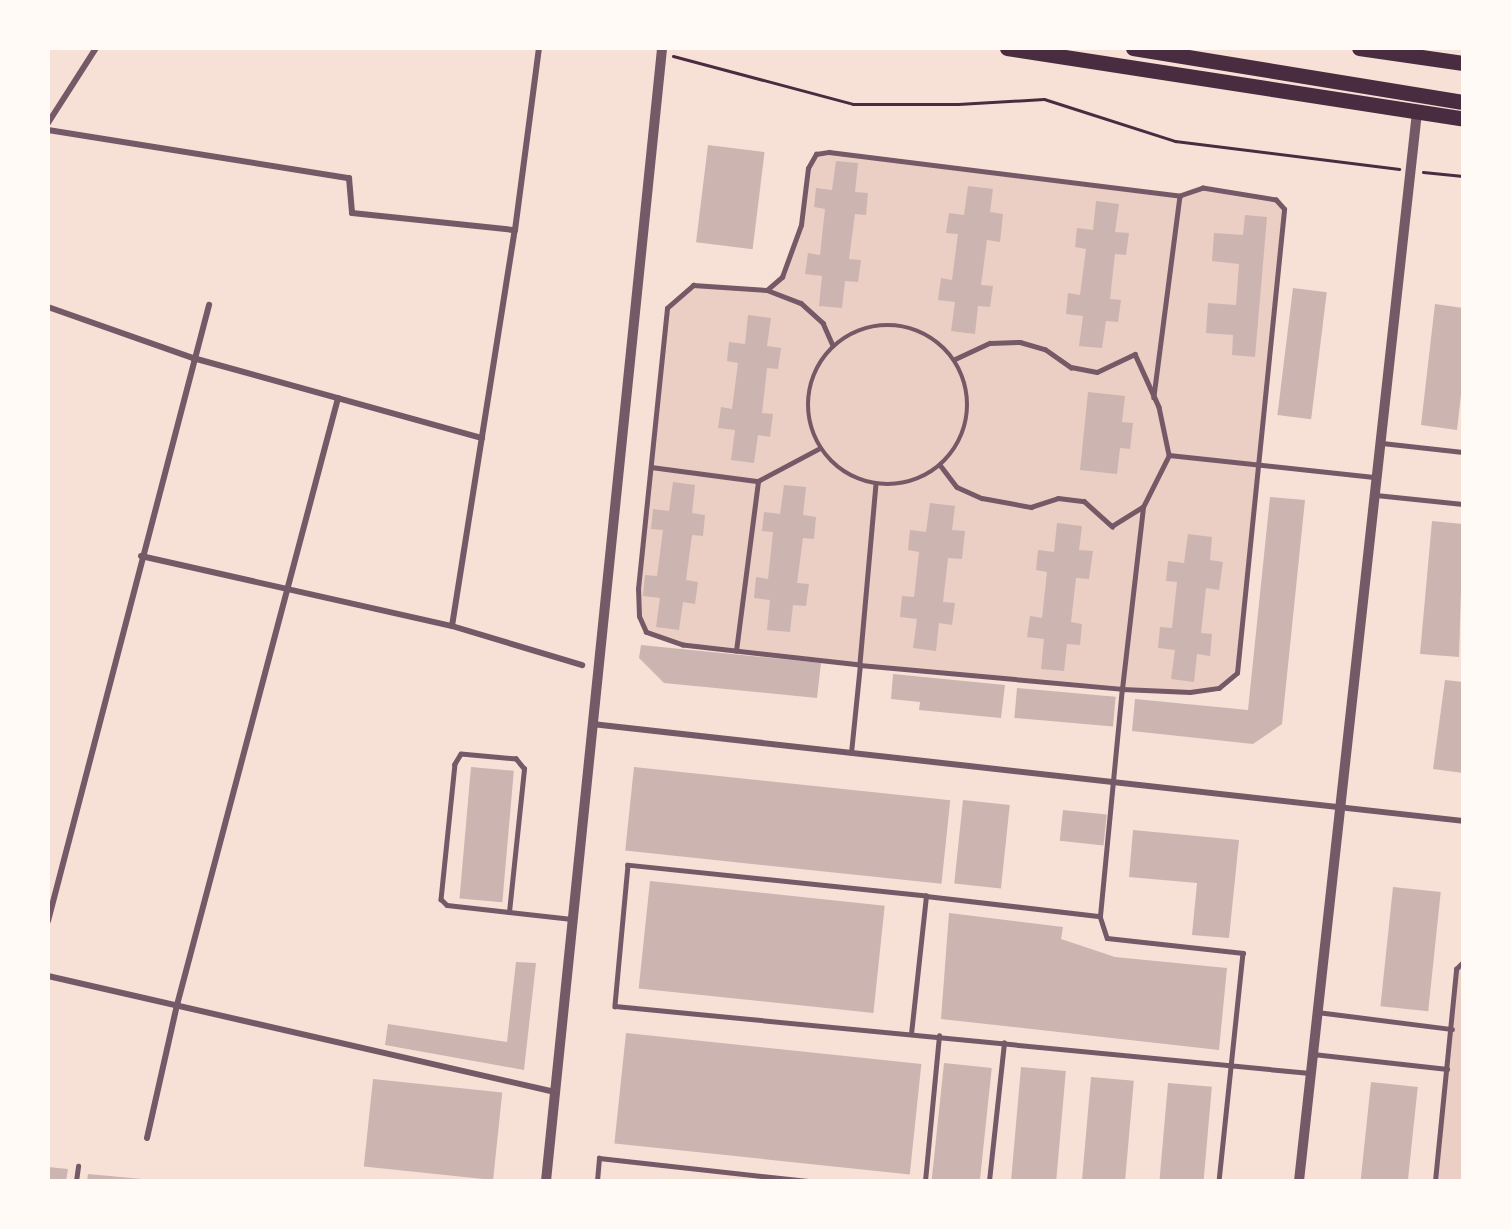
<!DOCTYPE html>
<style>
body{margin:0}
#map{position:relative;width:1511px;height:1229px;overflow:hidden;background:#f7e1d7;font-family:Montserrat,sans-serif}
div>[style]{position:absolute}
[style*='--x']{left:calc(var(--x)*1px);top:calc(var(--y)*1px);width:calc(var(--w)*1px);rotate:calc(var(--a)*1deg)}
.green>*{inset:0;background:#ebcfc5}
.building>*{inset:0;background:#ccb4b1;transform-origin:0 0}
.path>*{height:3px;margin:-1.5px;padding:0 1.5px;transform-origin:1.5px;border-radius:1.5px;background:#4a2c40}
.service>*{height:4.5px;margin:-2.25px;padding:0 2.25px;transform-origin:2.25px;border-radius:2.25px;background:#755966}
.service>.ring{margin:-2.25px;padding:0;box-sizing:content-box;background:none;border:4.5px solid #755966;border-radius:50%}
.minor>*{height:6px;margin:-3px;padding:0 3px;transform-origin:3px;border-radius:3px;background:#755966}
.tertiary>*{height:10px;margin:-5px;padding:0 5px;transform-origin:5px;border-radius:5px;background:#755966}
.trunk>*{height:15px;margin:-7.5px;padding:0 7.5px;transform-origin:7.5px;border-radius:7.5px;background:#4a2c40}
span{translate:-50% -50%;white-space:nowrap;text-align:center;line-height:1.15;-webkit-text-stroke:6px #fffaf5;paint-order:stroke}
.frame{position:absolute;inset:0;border:50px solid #fffaf5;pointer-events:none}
</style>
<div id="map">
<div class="green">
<div style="clip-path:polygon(829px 152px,1180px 196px,1203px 188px,1276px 200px,1284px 209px,1237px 673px,1219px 688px,1190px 692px,1122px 689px,683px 645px,646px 632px,639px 616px,638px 589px,667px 308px,693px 285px,767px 290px,782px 277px,801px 225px,808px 168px,816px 154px)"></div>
<div style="clip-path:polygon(1463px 962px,1463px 1181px,1435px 1181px,1456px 969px)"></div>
</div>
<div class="building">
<div style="left:708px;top:145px;width:57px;height:98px;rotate:7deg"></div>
<div style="clip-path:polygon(836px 161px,858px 163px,855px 192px,868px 193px,866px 215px,855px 214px,849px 259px,861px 260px,858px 282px,845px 281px,842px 308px,819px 306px,822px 276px,805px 274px,808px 253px,820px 255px,825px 209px,814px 207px,816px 188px,832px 190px)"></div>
<div style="clip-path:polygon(968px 186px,993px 189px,990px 212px,1003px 214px,1000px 242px,987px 240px,981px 285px,993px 286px,990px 307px,978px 306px,975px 334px,951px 331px,955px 302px,938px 300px,941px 278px,952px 280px,958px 234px,946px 233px,949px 213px,964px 215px)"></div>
<div style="clip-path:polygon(1096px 201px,1119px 204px,1115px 232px,1129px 233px,1126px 255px,1115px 254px,1110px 299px,1121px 300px,1118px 322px,1106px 321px,1102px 348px,1079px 346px,1083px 316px,1066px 314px,1068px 293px,1080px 295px,1086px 249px,1075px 247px,1077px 228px,1093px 230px)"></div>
<div style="clip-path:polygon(1245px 215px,1267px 217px,1255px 357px,1232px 355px,1233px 335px,1206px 333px,1208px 303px,1236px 305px,1239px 264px,1212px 261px,1214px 233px,1243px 235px)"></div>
<div style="left:1293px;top:288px;width:34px;height:128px;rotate:7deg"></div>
<div style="clip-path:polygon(1435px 304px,1463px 308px,1463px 377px,1457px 430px,1421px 425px)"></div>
<div style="clip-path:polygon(748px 315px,771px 318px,767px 346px,781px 348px,778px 369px,767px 368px,762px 413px,773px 414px,770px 437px,758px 435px,754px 463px,731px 460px,735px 430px,718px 428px,721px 407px,732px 409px,738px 363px,727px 361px,729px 342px,745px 344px)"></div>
<div style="clip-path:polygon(1088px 392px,1125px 396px,1122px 422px,1133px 423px,1130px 449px,1120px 448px,1117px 474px,1080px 470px)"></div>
<div style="clip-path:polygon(673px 482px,695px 485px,692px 513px,705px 515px,703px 536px,692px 535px,686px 580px,698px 582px,695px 604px,683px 602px,679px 630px,656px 627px,660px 598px,643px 596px,645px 575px,657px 576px,663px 530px,651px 529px,653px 509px,669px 511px)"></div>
<div style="clip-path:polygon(784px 485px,806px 487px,803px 515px,816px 517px,814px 539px,803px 538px,797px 583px,809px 584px,806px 606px,793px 605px,790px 632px,767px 630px,770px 600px,754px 598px,756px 577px,768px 579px,773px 532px,762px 531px,764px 512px,780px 514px)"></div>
<div style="clip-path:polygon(1270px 497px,1305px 500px,1282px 724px,1253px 744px,1132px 731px,1135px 699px,1248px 710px)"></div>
<div style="clip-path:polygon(930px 503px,955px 506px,952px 530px,965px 531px,962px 559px,948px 558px,943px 602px,955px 603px,952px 625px,939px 623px,936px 651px,913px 648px,917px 619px,900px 617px,902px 596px,914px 597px,919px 552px,908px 550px,910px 530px,926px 532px)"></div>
<div style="clip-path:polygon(1432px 521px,1463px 524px,1459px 657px,1420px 654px)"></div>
<div style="clip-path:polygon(1057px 523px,1082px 526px,1079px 550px,1093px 551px,1089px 579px,1076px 578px,1071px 622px,1082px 624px,1080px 645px,1067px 644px,1064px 671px,1041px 669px,1044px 639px,1027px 637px,1030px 616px,1042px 618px,1047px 572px,1036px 570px,1038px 550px,1054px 552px)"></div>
<div style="clip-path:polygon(1188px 534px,1212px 537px,1210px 560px,1223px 562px,1219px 590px,1206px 588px,1201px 633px,1212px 634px,1210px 656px,1197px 654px,1194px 682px,1171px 679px,1175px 650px,1158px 648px,1160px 627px,1172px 628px,1177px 582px,1166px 581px,1168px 561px,1184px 563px)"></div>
<div style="clip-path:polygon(641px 645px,821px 663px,817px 698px,664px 683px,639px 658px)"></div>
<div style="clip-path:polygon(893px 674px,1005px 685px,1001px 718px,919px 710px,920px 702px,891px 699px)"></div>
<div style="clip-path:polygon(1445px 680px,1463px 682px,1463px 773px,1433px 769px)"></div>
<div style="left:1017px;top:688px;width:99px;height:30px;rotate:5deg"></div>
<div style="left:471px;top:767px;width:43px;height:132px;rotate:5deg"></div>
<div style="left:634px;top:767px;width:318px;height:84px;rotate:6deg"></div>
<div style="left:963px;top:800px;width:47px;height:84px;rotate:6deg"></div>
<div style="left:1063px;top:810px;width:44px;height:31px;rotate:6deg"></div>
<div style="clip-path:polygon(1133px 830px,1239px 840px,1229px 938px,1192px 935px,1197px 883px,1129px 877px)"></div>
<div style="left:650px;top:881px;width:236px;height:108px;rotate:6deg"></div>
<div style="left:1393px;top:887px;width:48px;height:120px;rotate:6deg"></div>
<div style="clip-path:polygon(949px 913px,1063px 927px,1061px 939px,1115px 957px,1227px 968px,1219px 1050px,941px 1019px)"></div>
<div style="clip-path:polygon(516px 962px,536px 963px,524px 1070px,385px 1045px,388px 1024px,507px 1042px)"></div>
<div style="left:626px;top:1033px;width:297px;height:111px;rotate:6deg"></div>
<div style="left:944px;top:1063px;width:48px;height:119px;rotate:6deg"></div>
<div style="left:1021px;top:1067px;width:45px;height:115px;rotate:5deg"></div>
<div style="left:1091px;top:1077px;width:43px;height:104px;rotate:5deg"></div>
<div style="left:373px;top:1079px;width:130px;height:88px;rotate:6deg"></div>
<div style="left:1371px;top:1082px;width:47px;height:100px;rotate:6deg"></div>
<div style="left:1168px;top:1083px;width:44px;height:98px;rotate:5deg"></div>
<div style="clip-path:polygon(48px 1167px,68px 1169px,66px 1181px,48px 1181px)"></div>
<div style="clip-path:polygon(88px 1174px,142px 1179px,142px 1181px,87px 1181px)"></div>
</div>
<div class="path">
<div style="--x:673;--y:56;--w:186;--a:14.9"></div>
<div style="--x:853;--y:104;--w:105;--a:0"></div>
<div style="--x:958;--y:104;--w:86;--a:-3.3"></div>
<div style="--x:1044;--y:99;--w:138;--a:17.8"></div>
<div style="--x:1175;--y:141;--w:226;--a:7.1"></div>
<div style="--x:1423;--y:172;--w:40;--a:5.7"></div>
</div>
<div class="service">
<div style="--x:767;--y:290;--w:36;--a:21"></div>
<div style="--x:801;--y:303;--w:30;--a:42"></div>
<div style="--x:823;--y:323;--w:24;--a:66"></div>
<div class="ring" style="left:808px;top:325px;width:155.5px;height:155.5px"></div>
<div style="--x:955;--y:359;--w:38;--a:-25"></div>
<div style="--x:990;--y:343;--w:30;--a:-2"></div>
<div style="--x:1020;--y:342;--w:26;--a:16"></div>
<div style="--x:1045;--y:349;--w:32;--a:35"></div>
<div style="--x:1071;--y:367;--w:26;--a:11"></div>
<div style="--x:1097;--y:372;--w:42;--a:-25.3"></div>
<div style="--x:1135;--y:354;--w:58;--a:65.6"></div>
<div style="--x:1159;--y:407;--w:49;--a:78.2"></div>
<div style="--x:1169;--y:455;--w:208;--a:6.1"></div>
<div style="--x:1382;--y:443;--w:81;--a:6.3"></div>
<div style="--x:941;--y:466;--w:26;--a:53"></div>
<div style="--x:957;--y:487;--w:27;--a:24"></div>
<div style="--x:982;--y:498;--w:50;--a:10.4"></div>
<div style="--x:1031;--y:507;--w:28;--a:-18"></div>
<div style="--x:1058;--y:498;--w:26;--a:7"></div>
<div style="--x:1084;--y:501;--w:38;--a:42"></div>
<div style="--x:1112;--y:526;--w:36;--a:-32"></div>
<div style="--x:1143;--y:507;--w:58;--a:-63.4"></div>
<div style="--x:651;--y:467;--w:108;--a:7.5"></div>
<div style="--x:758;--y:481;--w:70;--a:-28"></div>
<div style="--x:876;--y:484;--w:182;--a:95.1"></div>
<div style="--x:860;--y:665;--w:178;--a:-173.6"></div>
<div style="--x:683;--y:645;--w:39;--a:-161"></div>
<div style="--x:646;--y:632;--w:17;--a:-114"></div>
<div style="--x:639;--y:616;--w:27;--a:-92"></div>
<div style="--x:638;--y:589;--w:282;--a:-84.1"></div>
<div style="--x:667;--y:308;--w:35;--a:-41"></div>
<div style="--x:693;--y:285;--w:74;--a:3.9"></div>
<div style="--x:767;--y:290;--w:20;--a:-41"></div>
<div style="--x:782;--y:277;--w:55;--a:-69.9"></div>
<div style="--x:801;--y:225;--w:57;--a:-83"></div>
<div style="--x:808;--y:168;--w:16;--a:-60"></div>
<div style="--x:816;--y:154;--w:13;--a:-9"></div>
<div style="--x:829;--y:152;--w:354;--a:7.1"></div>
<div style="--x:1180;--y:196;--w:203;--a:97.4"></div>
<div style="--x:1376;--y:495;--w:87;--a:5.9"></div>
<div style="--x:736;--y:651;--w:171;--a:-82.6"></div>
<div style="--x:851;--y:753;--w:88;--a:-84.2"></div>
<div style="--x:860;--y:665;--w:263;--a:5.2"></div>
<div style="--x:1122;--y:689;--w:183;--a:-83.4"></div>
<div style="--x:926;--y:896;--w:175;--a:6.6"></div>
<div style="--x:1100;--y:916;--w:228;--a:-84.5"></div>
<div style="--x:1122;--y:689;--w:68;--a:2.5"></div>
<div style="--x:1190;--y:692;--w:29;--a:-8"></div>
<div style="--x:1219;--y:688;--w:23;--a:-40"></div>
<div style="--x:1237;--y:673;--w:466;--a:-84.2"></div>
<div style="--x:1284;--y:209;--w:12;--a:-132"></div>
<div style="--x:1276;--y:200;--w:74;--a:-170.7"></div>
<div style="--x:1203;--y:188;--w:24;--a:161"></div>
<div style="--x:509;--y:912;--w:144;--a:-84"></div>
<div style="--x:524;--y:769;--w:13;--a:-129"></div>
<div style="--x:516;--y:759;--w:55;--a:-174.8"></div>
<div style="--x:461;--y:754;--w:12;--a:121"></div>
<div style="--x:455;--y:764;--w:136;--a:95.9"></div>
<div style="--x:441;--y:899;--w:8;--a:45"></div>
<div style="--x:447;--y:905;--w:62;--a:6.4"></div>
<div style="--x:509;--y:912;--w:63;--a:6.3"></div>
<div style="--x:1100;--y:916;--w:23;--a:72"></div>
<div style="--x:1107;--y:938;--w:137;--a:6.3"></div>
<div style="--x:1243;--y:953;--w:229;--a:96"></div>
<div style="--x:1317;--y:1012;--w:136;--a:7.2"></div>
<div style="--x:911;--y:1034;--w:139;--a:-83.8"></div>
<div style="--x:926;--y:896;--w:300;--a:-174.1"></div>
<div style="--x:628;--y:865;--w:142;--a:95.3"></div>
<div style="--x:615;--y:1006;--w:698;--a:5.51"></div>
<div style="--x:1313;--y:1054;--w:135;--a:6.4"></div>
<div style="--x:76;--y:1181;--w:15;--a:-82"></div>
<div style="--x:597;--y:1181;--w:23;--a:-85"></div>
<div style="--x:599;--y:1158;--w:210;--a:6.3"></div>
<div style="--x:925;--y:1181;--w:146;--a:-84.5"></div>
<div style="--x:989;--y:1181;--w:139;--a:-83.8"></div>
<div style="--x:1435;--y:1181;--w:213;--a:-84.3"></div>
<div style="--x:1456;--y:969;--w:10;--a:-45"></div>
</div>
<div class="minor">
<div style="--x:48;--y:123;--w:89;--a:-57.4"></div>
<div style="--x:48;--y:130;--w:305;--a:9.1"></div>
<div style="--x:349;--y:178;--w:35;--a:85"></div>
<div style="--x:352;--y:213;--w:164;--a:6"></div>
<div style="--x:48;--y:307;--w:154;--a:19.4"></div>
<div style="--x:193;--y:358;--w:300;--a:15.5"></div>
<div style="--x:141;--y:556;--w:319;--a:12.7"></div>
<div style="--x:452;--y:626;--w:401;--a:-81"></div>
<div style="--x:515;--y:230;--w:184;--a:-82.5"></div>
<div style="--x:452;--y:626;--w:136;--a:16.7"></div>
<div style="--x:592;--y:724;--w:876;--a:6.35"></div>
<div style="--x:48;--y:921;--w:637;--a:-75.35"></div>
<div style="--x:48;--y:976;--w:520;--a:12.89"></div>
<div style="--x:147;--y:1138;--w:136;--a:-77.3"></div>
<div style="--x:177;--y:1005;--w:628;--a:-75.14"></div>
</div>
<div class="tertiary">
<div style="--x:546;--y:1181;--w:1139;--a:-84.15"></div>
<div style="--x:1299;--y:1181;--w:1075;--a:-83.7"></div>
</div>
<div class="trunk">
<div style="--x:1007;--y:48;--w:461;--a:8.8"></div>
<div style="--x:1133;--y:48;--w:334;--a:9.3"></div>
<div style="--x:1359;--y:48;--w:105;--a:8.2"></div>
</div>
<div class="frame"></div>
</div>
